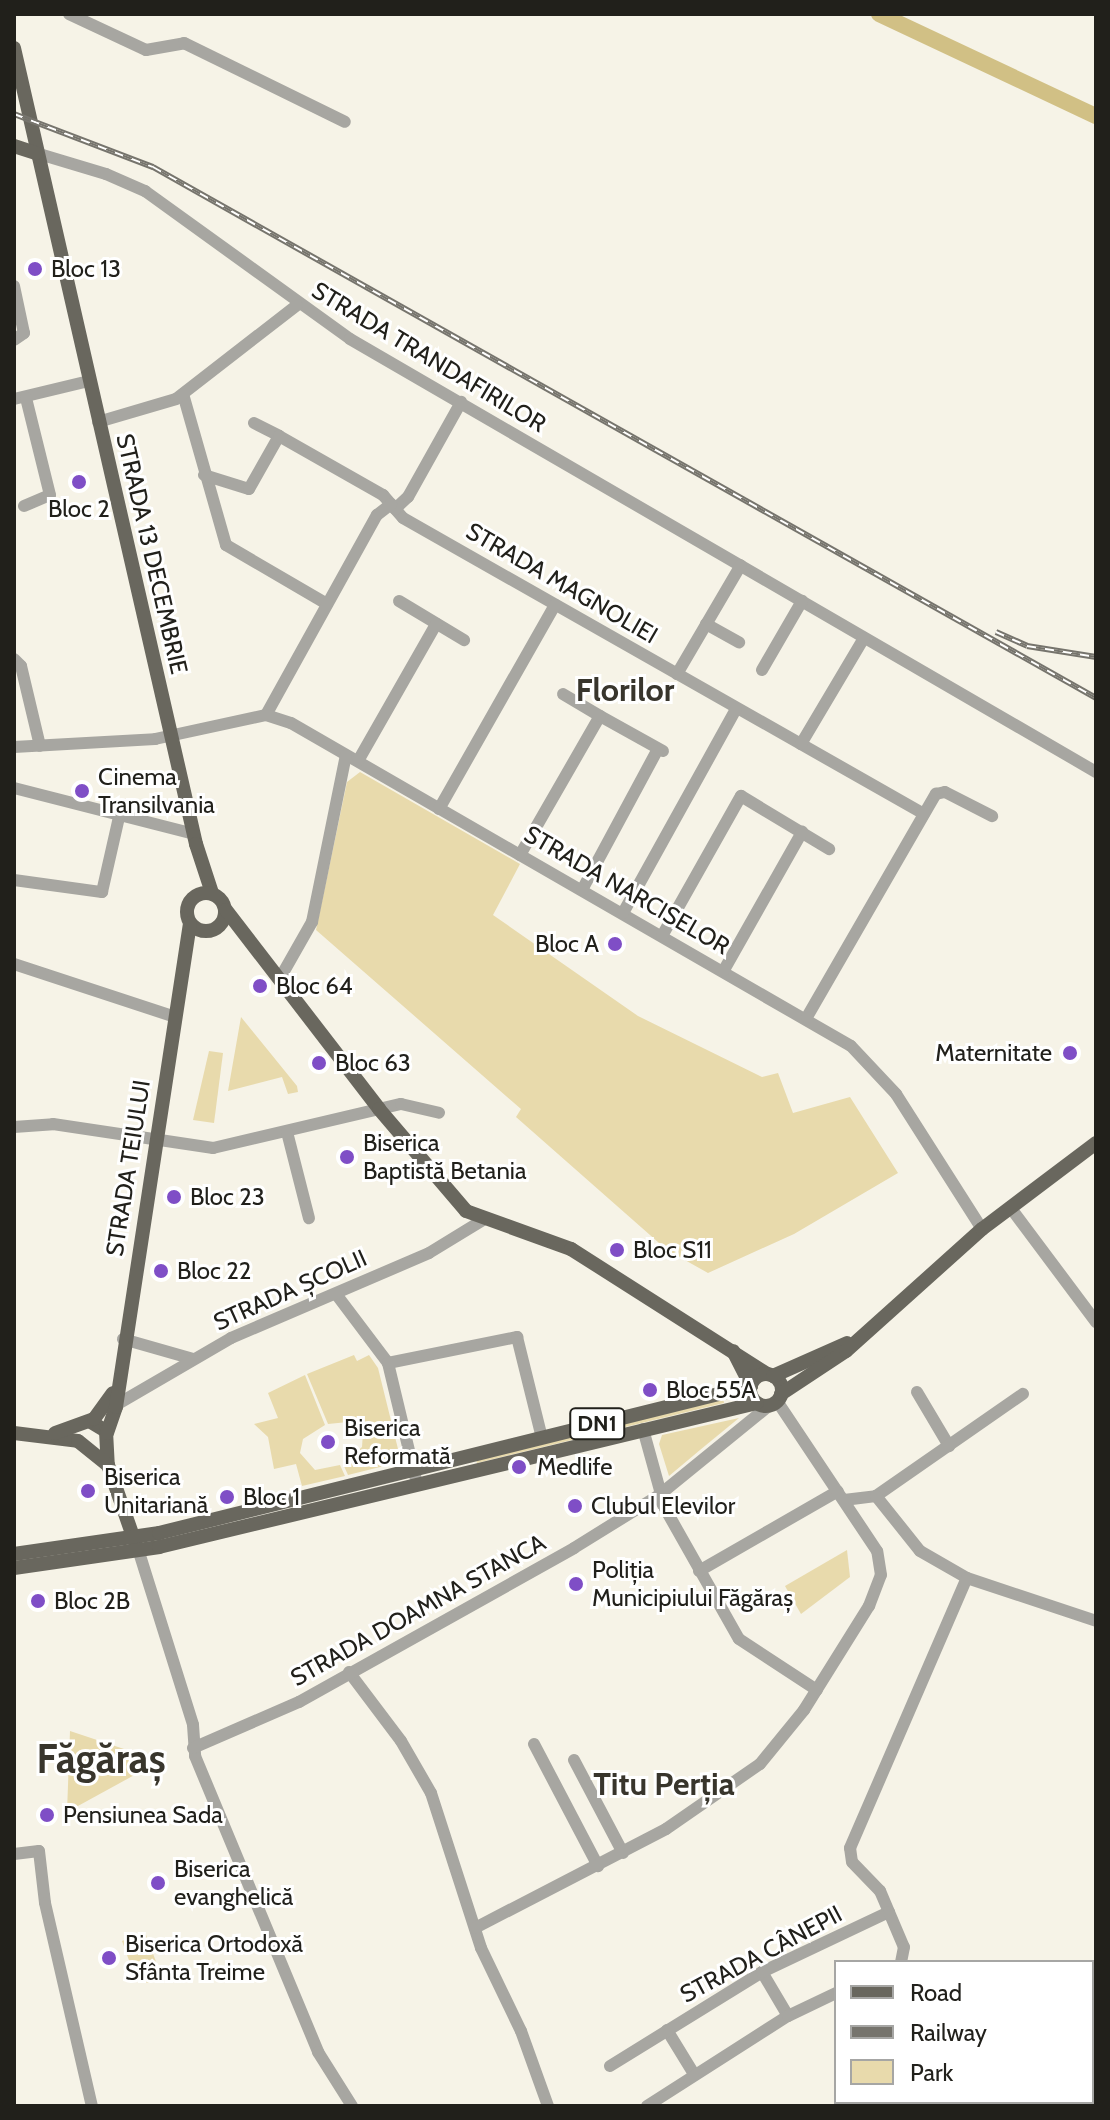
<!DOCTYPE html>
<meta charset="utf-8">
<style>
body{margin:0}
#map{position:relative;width:1110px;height:2120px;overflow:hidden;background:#f6f3e7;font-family:Cabin,sans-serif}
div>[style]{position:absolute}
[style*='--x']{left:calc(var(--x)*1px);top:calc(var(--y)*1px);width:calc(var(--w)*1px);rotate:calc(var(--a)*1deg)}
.green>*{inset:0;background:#e8daac}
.river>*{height:16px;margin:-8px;padding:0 8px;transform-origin:8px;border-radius:8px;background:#d1c085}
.minor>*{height:12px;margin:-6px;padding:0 6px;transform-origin:6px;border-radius:6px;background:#a7a6a1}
.major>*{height:14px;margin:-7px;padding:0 7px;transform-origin:7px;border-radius:7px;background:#69675e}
.major>.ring{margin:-7px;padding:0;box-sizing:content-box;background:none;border:14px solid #69675e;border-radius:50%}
.rail>*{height:6px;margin-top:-3px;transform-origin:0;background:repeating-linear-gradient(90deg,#fff 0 9px,#76746d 0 18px);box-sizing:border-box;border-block:2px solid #76746d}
.dots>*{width:22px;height:22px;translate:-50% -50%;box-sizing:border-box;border:4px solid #fff;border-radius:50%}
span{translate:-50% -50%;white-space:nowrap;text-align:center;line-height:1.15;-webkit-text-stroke:6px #fff;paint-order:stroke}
.shield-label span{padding:2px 6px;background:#fff;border:2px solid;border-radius:6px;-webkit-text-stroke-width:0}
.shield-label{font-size:22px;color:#21201b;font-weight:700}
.poi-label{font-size:24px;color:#21201b}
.left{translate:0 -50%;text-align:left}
.right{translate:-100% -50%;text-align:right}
.street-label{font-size:24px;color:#21201b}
.district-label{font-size:32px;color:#38352c;font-weight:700}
.town-label{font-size:40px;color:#38352c;font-weight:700}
.frame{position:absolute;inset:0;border:16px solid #21201b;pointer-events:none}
.legend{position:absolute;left:834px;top:1960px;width:260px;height:144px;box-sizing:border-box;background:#fff;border:2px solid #a6a6a4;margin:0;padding:10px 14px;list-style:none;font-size:24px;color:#21201b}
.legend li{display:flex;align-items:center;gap:16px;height:40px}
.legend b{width:40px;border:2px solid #a6a6a4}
</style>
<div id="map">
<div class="green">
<div style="clip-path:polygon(360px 772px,520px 864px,493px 915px,638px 1016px,762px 1077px,778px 1073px,793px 1113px,850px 1097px,898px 1173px,794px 1234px,708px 1273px,667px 1250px,516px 1117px,521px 1109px,316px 930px,347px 782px)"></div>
<div style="clip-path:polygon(241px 1017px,297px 1086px,298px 1092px,288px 1094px,282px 1077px,228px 1091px)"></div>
<div style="clip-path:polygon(209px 1051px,223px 1053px,214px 1123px,193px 1120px)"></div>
<div style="clip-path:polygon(354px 1355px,357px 1361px,369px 1355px,378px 1368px,400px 1457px,392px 1464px,348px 1475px,343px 1464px,362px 1447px,363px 1432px,348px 1422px,328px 1424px,307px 1374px)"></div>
<div style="clip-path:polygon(305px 1375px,325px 1425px,303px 1439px,300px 1453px,315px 1470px,340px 1465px,345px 1476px,302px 1486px,296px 1464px,274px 1469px,268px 1437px,254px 1424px,278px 1418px,268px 1393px)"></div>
<div style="clip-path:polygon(723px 1398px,724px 1403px,477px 1463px,476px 1459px)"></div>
<div style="clip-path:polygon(739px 1418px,700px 1450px,669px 1476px,659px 1444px,662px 1435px)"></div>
<div style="clip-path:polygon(847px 1550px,850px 1577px,801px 1614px,785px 1586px)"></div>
<div style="clip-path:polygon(70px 1731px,160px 1761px,67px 1812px)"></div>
<div style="clip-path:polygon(145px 1932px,162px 1978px,147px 1983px,135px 1977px,122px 1941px)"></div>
</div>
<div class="river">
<div style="--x:879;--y:14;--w:240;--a:25.2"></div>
</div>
<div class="minor">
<div style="--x:69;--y:14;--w:85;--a:25.1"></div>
<div style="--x:146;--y:50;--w:39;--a:-10"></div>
<div style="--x:184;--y:43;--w:179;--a:26.1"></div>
<div style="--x:36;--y:153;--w:73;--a:16.7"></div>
<div style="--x:106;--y:174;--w:43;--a:23.6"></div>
<div style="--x:145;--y:191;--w:253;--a:35.8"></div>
<div style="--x:350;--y:339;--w:863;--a:30.13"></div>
<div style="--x:14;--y:286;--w:48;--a:78"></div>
<div style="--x:24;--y:333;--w:12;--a:145"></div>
<div style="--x:183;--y:394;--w:157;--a:74.1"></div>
<div style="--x:226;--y:545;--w:117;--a:30.3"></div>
<div style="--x:14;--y:399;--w:77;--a:-13.5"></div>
<div style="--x:98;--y:422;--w:81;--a:-16.4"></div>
<div style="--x:176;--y:399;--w:153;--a:-37.8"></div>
<div style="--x:254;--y:423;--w:28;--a:27"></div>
<div style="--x:204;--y:475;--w:47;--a:17.3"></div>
<div style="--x:249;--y:489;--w:61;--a:-60.5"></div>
<div style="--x:279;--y:436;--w:120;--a:29.6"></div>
<div style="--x:383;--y:495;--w:30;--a:49"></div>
<div style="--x:403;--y:518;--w:599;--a:29.6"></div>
<div style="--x:24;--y:506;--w:28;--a:-23"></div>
<div style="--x:50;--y:495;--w:100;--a:-103.9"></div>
<div style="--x:395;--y:509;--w:18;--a:-43"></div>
<div style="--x:408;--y:497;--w:109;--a:-60.8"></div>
<div style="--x:399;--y:601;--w:76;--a:31"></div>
<div style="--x:706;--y:624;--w:38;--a:29"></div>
<div style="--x:14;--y:659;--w:10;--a:45"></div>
<div style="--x:21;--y:666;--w:82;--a:76.6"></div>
<div style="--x:762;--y:670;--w:80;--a:-59.9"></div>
<div style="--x:677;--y:674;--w:126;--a:-59.6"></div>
<div style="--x:266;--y:715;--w:229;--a:-61"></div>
<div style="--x:377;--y:515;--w:18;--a:-38"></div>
<div style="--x:600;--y:716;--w:72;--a:29.1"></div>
<div style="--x:801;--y:744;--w:123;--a:-59.3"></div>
<div style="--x:14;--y:747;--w:141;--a:-3.2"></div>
<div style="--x:155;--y:739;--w:114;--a:-12.2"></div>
<div style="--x:266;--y:715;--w:26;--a:18"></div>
<div style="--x:291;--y:723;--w:646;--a:29.98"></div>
<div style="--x:851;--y:1046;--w:66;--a:46.8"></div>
<div style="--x:896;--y:1094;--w:160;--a:57.5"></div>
<div style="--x:358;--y:761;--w:158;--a:-60.3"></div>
<div style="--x:14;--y:788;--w:186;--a:14.3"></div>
<div style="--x:439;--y:809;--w:235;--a:-60.4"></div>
<div style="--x:520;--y:855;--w:160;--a:-60.1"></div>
<div style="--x:600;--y:716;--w:43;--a:-149.3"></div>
<div style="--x:14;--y:880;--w:89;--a:7.8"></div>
<div style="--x:102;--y:892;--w:77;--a:-77.2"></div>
<div style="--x:582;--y:890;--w:160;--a:-61.7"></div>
<div style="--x:623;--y:913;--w:233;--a:-61"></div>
<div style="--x:662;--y:936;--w:161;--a:-60.6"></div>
<div style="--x:741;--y:796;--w:103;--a:31.1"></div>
<div style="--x:14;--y:964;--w:169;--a:18.2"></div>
<div style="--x:724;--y:970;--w:159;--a:-60.5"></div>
<div style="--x:279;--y:980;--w:67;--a:-60.4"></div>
<div style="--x:312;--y:922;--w:170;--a:-78.5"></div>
<div style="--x:807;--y:1017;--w:258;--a:-60"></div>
<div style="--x:936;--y:794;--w:9;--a:-13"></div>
<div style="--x:945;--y:792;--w:53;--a:27.1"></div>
<div style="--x:14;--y:1127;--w:39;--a:-4"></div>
<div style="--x:53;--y:1124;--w:162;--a:8.5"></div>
<div style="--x:213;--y:1148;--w:193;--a:-13.2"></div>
<div style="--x:401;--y:1104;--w:39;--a:13"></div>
<div style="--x:287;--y:1132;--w:89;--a:75.7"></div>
<div style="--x:1010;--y:1207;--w:144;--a:53.2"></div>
<div style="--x:336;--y:1294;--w:86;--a:53"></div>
<div style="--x:388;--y:1363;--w:124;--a:76.5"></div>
<div style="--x:123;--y:1339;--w:73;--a:15.9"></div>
<div style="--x:388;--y:1363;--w:132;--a:-11.4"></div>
<div style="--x:517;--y:1337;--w:104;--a:76.1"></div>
<div style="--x:917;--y:1392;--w:63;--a:59.3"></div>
<div style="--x:116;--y:1405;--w:133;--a:-30.2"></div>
<div style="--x:231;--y:1338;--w:215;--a:-23.2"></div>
<div style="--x:429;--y:1253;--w:63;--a:-31.4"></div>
<div style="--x:643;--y:1429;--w:67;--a:74.5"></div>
<div style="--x:658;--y:1496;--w:164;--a:60.5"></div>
<div style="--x:739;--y:1639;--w:93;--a:33.2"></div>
<div style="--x:876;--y:1496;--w:179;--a:-34.8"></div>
<div style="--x:844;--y:1500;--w:32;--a:-7"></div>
<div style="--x:876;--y:1496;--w:70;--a:51.3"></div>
<div style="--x:920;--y:1551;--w:54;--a:29.9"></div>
<div style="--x:967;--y:1578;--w:136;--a:18.4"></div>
<div style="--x:138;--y:1549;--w:184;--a:72.6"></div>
<div style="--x:193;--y:1725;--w:31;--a:86"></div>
<div style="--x:195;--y:1756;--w:321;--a:67.4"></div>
<div style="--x:318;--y:2052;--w:64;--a:57.8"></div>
<div style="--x:699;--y:1571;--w:160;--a:-29.9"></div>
<div style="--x:349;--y:1672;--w:86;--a:53"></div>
<div style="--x:401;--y:1741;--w:60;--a:60"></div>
<div style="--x:431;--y:1793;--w:163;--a:72.1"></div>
<div style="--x:481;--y:1948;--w:92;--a:64.3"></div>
<div style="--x:521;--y:2031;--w:80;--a:70.2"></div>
<div style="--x:534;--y:1744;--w:138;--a:62.3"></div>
<div style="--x:193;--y:1748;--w:116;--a:-23.5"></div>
<div style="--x:299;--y:1702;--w:315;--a:-29.2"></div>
<div style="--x:574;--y:1548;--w:99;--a:-31.8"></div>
<div style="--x:658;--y:1496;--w:144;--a:-39.1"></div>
<div style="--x:574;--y:1760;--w:105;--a:62.2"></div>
<div style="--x:14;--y:1854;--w:25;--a:-7"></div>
<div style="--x:39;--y:1851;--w:52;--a:83.4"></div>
<div style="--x:45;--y:1903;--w:208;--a:77"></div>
<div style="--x:889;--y:1912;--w:23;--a:-113"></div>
<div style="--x:880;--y:1891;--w:40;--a:-134"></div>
<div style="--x:852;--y:1862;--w:14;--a:-98"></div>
<div style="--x:850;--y:1848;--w:294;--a:-66.6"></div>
<div style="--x:475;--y:1928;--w:215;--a:-27.4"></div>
<div style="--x:666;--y:1829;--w:114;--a:-34.7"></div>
<div style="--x:760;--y:1764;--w:70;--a:-50.8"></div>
<div style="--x:804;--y:1710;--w:123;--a:-58"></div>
<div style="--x:869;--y:1606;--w:33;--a:-69"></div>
<div style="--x:881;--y:1575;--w:24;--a:-99"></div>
<div style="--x:877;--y:1551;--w:180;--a:-123.7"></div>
<div style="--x:762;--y:1972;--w:51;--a:59.4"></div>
<div style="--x:667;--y:2030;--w:52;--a:58.5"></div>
<div style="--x:610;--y:2066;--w:179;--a:-31.7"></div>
<div style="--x:762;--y:1972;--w:140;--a:-25.3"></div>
<div style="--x:889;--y:1912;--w:38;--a:67"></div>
<div style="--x:904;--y:1947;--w:15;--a:101"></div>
<div style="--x:647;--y:2106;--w:167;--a:-32.6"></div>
<div style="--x:788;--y:2016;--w:53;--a:-25.6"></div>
</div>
<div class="major">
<div style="--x:14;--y:48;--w:817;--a:77.12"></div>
<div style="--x:196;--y:844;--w:52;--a:71.9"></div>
<div style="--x:14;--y:146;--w:23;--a:18"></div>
<div class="ring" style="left:187px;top:893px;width:24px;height:24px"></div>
<div style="--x:226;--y:910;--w:251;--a:52.4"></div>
<div style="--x:379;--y:1109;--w:134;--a:49.5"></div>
<div style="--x:466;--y:1211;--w:112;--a:19.9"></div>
<div style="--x:571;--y:1249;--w:232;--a:32.5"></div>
<div class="ring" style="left:750px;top:1374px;width:18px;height:18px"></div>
<div style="--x:773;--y:1376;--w:81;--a:-24"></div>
<div style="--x:781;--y:1394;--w:78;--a:-33.5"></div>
<div style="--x:846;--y:1351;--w:183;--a:-41.9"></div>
<div style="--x:982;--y:1229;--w:143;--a:-37"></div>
<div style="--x:91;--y:1422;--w:17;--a:31"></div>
<div style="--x:106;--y:1431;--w:34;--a:87"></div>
<div style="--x:108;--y:1465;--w:85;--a:70.7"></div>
<div style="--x:14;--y:1433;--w:64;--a:7.1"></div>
<div style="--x:78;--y:1441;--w:38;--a:39"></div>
<div style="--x:55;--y:1433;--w:41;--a:-19.7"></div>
<div style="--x:94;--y:1419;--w:32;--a:-54"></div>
<div style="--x:107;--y:1433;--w:28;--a:-71"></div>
<div style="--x:116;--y:1407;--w:489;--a:-81.3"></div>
<div style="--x:14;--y:1554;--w:147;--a:-8.2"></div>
<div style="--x:159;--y:1533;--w:610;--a:-13.95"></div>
<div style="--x:751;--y:1386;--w:39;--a:-117"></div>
<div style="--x:14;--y:1568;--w:147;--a:-8.2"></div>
<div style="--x:159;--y:1547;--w:615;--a:-13.54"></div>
</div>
<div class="rail">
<div style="--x:14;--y:114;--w:149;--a:20.9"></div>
<div style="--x:153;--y:167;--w:1082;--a:29.38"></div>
<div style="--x:996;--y:632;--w:34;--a:24"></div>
<div style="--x:1027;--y:646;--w:70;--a:9.1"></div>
</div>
<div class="dots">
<div style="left:35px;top:269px;background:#7f4ec6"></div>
<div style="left:79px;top:482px;background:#7f4ec6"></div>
<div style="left:82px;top:791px;background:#7f4ec6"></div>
<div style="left:615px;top:944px;background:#7f4ec6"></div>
<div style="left:260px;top:986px;background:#7f4ec6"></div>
<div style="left:1070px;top:1053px;background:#7f4ec6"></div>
<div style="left:319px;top:1063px;background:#7f4ec6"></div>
<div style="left:347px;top:1157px;background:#7f4ec6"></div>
<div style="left:174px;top:1197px;background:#7f4ec6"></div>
<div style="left:617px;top:1250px;background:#7f4ec6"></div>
<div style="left:161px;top:1271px;background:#7f4ec6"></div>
<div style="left:650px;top:1390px;background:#7f4ec6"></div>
<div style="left:328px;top:1442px;background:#7f4ec6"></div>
<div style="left:519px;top:1467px;background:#7f4ec6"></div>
<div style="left:88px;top:1491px;background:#7f4ec6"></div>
<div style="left:227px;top:1497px;background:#7f4ec6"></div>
<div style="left:575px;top:1506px;background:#7f4ec6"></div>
<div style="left:576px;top:1584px;background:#7f4ec6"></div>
<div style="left:38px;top:1601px;background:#7f4ec6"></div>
<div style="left:47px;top:1815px;background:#7f4ec6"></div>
<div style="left:158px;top:1883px;background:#7f4ec6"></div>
<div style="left:109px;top:1958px;background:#7f4ec6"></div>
</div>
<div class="shield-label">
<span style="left:597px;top:1424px">DN1</span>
</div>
<div class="poi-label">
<span class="left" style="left:51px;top:269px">Bloc 13</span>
<span style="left:79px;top:509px">Bloc 2</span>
<span class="left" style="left:98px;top:791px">Cinema<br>Transilvania</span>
<span class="right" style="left:599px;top:944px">Bloc A</span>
<span class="left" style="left:276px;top:986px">Bloc 64</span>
<span class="right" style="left:1052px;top:1053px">Maternitate</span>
<span class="left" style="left:335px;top:1063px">Bloc 63</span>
<span class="left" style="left:363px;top:1157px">Biserica<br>Baptistă Betania</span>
<span class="left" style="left:190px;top:1197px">Bloc 23</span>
<span class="left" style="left:633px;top:1250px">Bloc S11</span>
<span class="left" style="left:177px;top:1271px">Bloc 22</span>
<span class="left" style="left:666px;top:1390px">Bloc 55A</span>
<span class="left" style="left:344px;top:1442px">Biserica<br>Reformată</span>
<span class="left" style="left:537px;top:1467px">Medlife</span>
<span class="left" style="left:104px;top:1491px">Biserica<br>Unitariană</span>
<span class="left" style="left:243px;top:1497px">Bloc 1</span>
<span class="left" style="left:591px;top:1506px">Clubul Elevilor</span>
<span class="left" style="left:592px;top:1584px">Poliția<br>Municipiului Făgăraș</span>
<span class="left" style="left:54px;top:1601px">Bloc 2B</span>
<span class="left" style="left:63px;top:1815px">Pensiunea Sada</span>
<span class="left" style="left:174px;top:1883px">Biserica<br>evanghelică</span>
<span class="left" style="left:125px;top:1958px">Biserica Ortodoxă<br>Sfânta Treime</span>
</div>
<div class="street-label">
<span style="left:429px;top:357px;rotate:31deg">STRADA TRANDAFIRILOR</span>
<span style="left:152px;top:554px;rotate:77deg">STRADA 13 DECEMBRIE</span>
<span style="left:562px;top:583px;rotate:30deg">STRADA MAGNOLIEI</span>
<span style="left:627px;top:890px;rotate:30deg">STRADA NARCISELOR</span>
<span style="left:128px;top:1168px;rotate:-81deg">STRADA TEIULUI</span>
<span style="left:290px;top:1290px;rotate:-24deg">STRADA ȘCOLII</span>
<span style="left:418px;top:1610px;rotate:-29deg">STRADA DOAMNA STANCA</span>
<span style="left:761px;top:1954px;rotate:-28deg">STRADA CÂNEPII</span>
</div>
<div class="district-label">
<span style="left:625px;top:690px">Florilor</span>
<span style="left:664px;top:1784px">Titu Perția</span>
</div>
<div class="town-label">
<span style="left:101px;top:1759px">Făgăraș</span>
</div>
<div class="frame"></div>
<ul class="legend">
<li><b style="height:10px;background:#69675e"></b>Road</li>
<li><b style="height:10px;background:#76746d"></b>Railway</li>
<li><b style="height:22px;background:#e8daac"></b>Park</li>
</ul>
</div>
